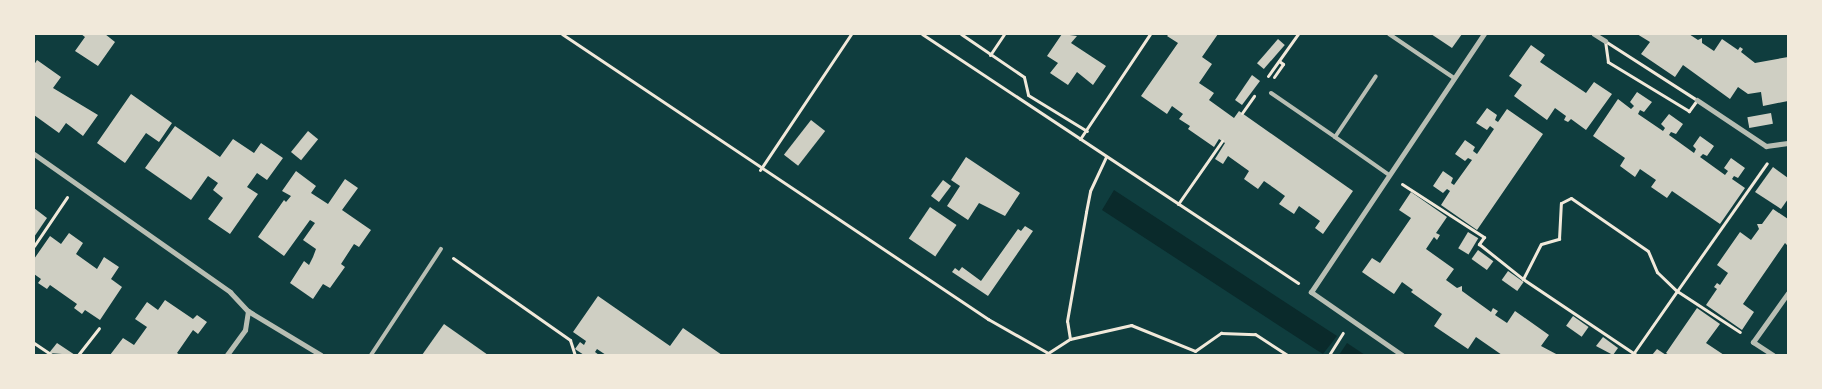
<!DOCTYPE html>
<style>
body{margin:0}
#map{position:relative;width:1822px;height:389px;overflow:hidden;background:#0f3d3e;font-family:Cabin,sans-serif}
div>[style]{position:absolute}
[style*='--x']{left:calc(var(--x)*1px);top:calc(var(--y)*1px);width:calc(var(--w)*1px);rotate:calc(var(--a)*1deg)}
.water>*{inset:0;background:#0a2a2b}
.building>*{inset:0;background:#cfcfc3;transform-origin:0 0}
.path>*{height:3px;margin:-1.5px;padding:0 1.5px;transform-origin:1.5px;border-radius:1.5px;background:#f1e9da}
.service>*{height:4px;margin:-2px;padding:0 2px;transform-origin:2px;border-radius:2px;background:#b8beb3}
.minor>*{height:5px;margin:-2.5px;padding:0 2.5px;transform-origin:2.5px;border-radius:2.5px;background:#b8beb3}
span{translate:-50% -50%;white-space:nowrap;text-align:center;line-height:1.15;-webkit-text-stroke:5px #f1e9da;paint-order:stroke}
.frame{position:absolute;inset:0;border:35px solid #f1e9da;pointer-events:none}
</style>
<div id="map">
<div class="water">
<div style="clip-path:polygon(1114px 190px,1337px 336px,1323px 354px,1315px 349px,1102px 210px)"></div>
<div style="clip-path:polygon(1347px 343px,1365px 355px,1339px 355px)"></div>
</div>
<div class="building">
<div style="clip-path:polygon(81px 34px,105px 34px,115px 42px,98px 66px,75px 51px,85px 37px)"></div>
<div style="clip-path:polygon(1062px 34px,1077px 36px,1071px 43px,1106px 66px,1093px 85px,1077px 72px,1068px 85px,1050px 73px,1058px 63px,1047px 56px)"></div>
<div style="clip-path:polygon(1169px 34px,1218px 34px,1202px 57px,1212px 64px,1199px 83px,1214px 93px,1209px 100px,1234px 118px,1239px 111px,1353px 191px,1323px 234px,1315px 228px,1320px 221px,1299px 206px,1294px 214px,1279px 204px,1285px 196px,1274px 188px,1264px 181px,1258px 189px,1244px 179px,1249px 171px,1228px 156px,1223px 164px,1215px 159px,1225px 143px,1219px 139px,1214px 147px,1188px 129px,1190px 126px,1179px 119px,1183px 114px,1172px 106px,1167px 114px,1141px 96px,1178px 43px,1167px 36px)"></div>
<div style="clip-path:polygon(1431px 34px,1462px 34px,1452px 48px)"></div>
<div style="clip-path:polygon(1637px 34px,1689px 34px,1698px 40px,1702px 38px,1702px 43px,1714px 51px,1722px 39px,1738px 50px,1740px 47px,1743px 49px,1741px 52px,1755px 63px,1788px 57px,1788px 101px,1763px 106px,1761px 92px,1748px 94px,1738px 87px,1730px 99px,1683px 65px,1675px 77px,1641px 54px,1650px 42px)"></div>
<div style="left:1278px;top:39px;width:9px;height:32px;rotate:41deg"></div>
<div style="clip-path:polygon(1531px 45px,1545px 55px,1540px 62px,1586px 93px,1594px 82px,1612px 94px,1586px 130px,1571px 119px,1568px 122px,1564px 120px,1566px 116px,1555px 108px,1547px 120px,1514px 96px,1522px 85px,1509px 76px)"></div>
<div style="clip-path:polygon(37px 60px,61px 77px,53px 88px,98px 115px,83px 136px,66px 123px,59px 133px,34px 115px,34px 65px)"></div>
<div style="clip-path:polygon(1252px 75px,1260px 81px,1242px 105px,1235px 100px)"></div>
<div style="clip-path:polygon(1637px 92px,1652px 102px,1644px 112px,1640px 110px,1638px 114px,1663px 131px,1665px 128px,1661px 124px,1669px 114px,1683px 124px,1676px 134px,1671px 132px,1669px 135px,1694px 153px,1696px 149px,1693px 146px,1700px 136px,1714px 146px,1707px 156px,1703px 154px,1700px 157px,1725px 175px,1728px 171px,1724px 168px,1731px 158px,1745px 168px,1738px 178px,1734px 176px,1732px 179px,1745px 188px,1720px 224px,1672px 191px,1667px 198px,1651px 187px,1656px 180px,1640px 169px,1635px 177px,1620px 166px,1625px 158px,1593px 136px,1618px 99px,1631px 109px,1634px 106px,1630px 102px)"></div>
<div style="clip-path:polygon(131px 94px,172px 123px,159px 142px,146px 133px,125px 163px,97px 143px)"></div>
<div style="clip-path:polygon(1487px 108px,1497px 115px,1495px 120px,1498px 122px,1507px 109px,1543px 134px,1477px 230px,1441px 205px,1450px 191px,1447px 189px,1443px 193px,1433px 186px,1443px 171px,1453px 178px,1451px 183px,1454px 185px,1472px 160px,1468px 158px,1465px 161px,1455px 154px,1465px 140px,1475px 147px,1473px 151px,1477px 154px,1494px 129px,1490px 126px,1487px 130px,1476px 123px)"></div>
<div style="left:1771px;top:113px;width:11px;height:24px;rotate:80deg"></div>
<div style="left:811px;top:120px;width:18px;height:44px;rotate:38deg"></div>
<div style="clip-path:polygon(175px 126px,220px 157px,233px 139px,254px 153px,261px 143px,283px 158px,267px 180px,257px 173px,247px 187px,258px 194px,230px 234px,208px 219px,223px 198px,213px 190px,218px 183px,208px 176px,191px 200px,145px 168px)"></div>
<div style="left:308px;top:131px;width:13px;height:27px;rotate:39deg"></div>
<div style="clip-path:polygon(966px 157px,1020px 193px,1005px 216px,979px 203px,968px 220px,947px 206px,960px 186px,951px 180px)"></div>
<div style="clip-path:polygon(1773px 167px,1788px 178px,1788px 199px,1781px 209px,1755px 192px)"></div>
<div style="clip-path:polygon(296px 171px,316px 186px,311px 193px,328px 204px,345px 179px,358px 188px,342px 210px,371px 230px,359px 247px,354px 244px,341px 264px,345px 267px,330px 288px,323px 284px,313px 299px,290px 283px,304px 261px,309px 265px,313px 257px,316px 249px,303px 240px,315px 223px,310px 220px,284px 256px,258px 237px,284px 200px,286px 202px,291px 196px,282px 191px)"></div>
<div style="left:943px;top:180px;width:10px;height:20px;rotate:37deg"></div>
<div style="clip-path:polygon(1411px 192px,1447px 217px,1436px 233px,1440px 235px,1437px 240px,1434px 237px,1426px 249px,1454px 269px,1446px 280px,1457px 288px,1462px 286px,1462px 291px,1491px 312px,1493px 308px,1498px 311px,1495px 315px,1507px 323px,1515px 311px,1549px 335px,1541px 346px,1558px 355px,1502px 355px,1476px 337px,1468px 349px,1434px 326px,1442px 314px,1411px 292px,1413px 290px,1402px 282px,1394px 294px,1362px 272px,1372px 258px,1380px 263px,1411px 218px,1399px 210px)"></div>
<div style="left:930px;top:207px;width:32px;height:38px;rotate:34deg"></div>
<div style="clip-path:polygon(34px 208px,47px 218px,34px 237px)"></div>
<div style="clip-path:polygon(1773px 209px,1788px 219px,1788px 246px,1785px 243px,1743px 304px,1754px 312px,1742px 330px,1706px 305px,1717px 289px,1714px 287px,1717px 283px,1720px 285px,1728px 273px,1717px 265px,1740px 232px,1751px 240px,1759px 229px,1757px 224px,1762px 224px)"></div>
<div style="clip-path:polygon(1025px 226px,1033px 231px,988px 296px,952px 272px,955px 268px,959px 271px,962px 267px,981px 281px,1018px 229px,1021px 231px)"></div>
<div style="left:1468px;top:232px;width:12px;height:19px;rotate:31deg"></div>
<div style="clip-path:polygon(69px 233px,83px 243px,76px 254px,97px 269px,104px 257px,119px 267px,111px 279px,122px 287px,100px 320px,85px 310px,82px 314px,74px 308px,77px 304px,50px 285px,47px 289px,38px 283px,41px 279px,34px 274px,34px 259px,50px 236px,61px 244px)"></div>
<div style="left:1478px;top:250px;width:19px;height:11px;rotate:36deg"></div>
<div style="left:1508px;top:271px;width:19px;height:11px;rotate:35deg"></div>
<div style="clip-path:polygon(598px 296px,670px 346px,683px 328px,722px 355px,606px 355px,597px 349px,595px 352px,599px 355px,584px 355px,575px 349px,580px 342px,584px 345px,586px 341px,573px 332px)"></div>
<div style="clip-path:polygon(165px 300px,193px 319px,197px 315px,207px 322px,198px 334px,193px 330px,177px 353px,180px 355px,110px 355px,123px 338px,134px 345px,147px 327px,135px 319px,147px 302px,158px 310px)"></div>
<div style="clip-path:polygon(1697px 308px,1720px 324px,1706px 343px,1724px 355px,1669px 355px,1666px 353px)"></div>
<div style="left:1573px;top:316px;width:19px;height:12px;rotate:35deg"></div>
<div style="clip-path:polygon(444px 324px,471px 343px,488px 355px,422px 355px)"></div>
<div style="clip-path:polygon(1603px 337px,1618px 348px,1613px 355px,1596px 346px)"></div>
<div style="clip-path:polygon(57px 343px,75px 355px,49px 353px)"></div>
<div style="clip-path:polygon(1657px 349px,1666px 355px,1652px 355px)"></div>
</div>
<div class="path">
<div style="--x:562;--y:34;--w:513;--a:33.78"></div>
<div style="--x:988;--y:319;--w:69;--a:29.5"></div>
<div style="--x:922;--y:34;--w:451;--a:33.5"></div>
<div style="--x:961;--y:34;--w:76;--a:34.3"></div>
<div style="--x:1024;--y:77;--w:18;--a:77"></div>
<div style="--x:1028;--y:95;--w:69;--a:31.4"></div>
<div style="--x:1605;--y:41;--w:109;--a:32.7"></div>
<div style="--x:1697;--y:100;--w:14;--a:126"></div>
<div style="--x:1689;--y:111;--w:95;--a:-148.8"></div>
<div style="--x:1608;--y:62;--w:21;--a:-98"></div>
<div style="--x:990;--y:55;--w:25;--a:-56"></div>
<div style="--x:1268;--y:76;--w:52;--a:-54.5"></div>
<div style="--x:1274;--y:77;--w:16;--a:-55"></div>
<div style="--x:1283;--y:64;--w:5;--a:-143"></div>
<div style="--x:1242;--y:113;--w:21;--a:-55"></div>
<div style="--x:1080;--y:139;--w:126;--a:-56.3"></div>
<div style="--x:760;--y:170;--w:164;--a:-56.2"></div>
<div style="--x:1402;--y:184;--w:98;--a:32.9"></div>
<div style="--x:1484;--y:237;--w:9;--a:126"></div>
<div style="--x:1479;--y:244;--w:56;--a:38.5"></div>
<div style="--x:1523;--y:279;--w:136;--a:33.9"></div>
<div style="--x:1178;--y:204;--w:77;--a:-55.1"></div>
<div style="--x:34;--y:246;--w:59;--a:-56"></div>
<div style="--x:453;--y:258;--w:143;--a:35"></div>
<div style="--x:570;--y:340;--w:16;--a:72"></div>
<div style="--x:1523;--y:279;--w:39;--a:-63"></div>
<div style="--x:1541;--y:244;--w:19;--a:-16"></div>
<div style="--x:1559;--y:239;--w:36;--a:-87"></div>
<div style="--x:1561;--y:203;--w:11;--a:-27"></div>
<div style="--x:1571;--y:198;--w:93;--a:34.5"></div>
<div style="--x:1648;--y:251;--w:23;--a:67"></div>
<div style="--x:1657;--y:272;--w:28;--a:44"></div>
<div style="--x:1677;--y:291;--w:156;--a:-54.9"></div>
<div style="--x:1070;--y:339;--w:18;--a:-99"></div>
<div style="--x:1067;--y:321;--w:111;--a:-80.1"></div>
<div style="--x:1086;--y:212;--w:21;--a:-79"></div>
<div style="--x:1090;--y:191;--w:38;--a:-65"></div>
<div style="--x:34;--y:343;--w:22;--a:34"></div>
<div style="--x:1633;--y:354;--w:77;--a:-55.1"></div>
<div style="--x:1677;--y:291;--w:75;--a:33.1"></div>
<div style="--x:78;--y:355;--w:34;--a:-52"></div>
<div style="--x:1045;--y:355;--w:30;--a:-33"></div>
<div style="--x:1070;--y:339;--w:63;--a:-12.9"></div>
<div style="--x:1131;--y:325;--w:69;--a:22.1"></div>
<div style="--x:1195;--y:351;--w:32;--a:-35"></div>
<div style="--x:1221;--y:333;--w:34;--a:2"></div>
<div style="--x:1255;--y:334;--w:38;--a:33"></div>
<div style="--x:1329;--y:355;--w:26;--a:-58"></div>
</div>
<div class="service">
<div style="--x:1389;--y:34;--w:78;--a:34.1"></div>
<div style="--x:1271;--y:93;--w:78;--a:34.5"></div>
<div style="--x:1335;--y:137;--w:73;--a:-56.1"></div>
<div style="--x:1335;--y:137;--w:66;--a:35.1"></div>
<div style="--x:371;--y:355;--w:127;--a:-56.6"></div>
</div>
<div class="minor">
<div style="--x:1594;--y:34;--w:13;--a:32"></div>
<div style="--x:1697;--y:100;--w:83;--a:33.7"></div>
<div style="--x:1766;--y:146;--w:22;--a:-8"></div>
<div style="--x:34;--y:154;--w:240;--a:35.1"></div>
<div style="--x:230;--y:292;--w:26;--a:47"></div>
<div style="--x:248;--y:311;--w:19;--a:99"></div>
<div style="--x:245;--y:330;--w:31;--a:126"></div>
<div style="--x:248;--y:311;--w:85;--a:31.1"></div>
<div style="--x:1402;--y:355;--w:111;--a:-145.3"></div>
<div style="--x:1311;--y:292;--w:311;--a:-56.2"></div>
<div style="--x:1773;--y:355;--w:24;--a:-147"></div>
<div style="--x:1753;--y:342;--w:60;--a:-54.5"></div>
</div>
<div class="frame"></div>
</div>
